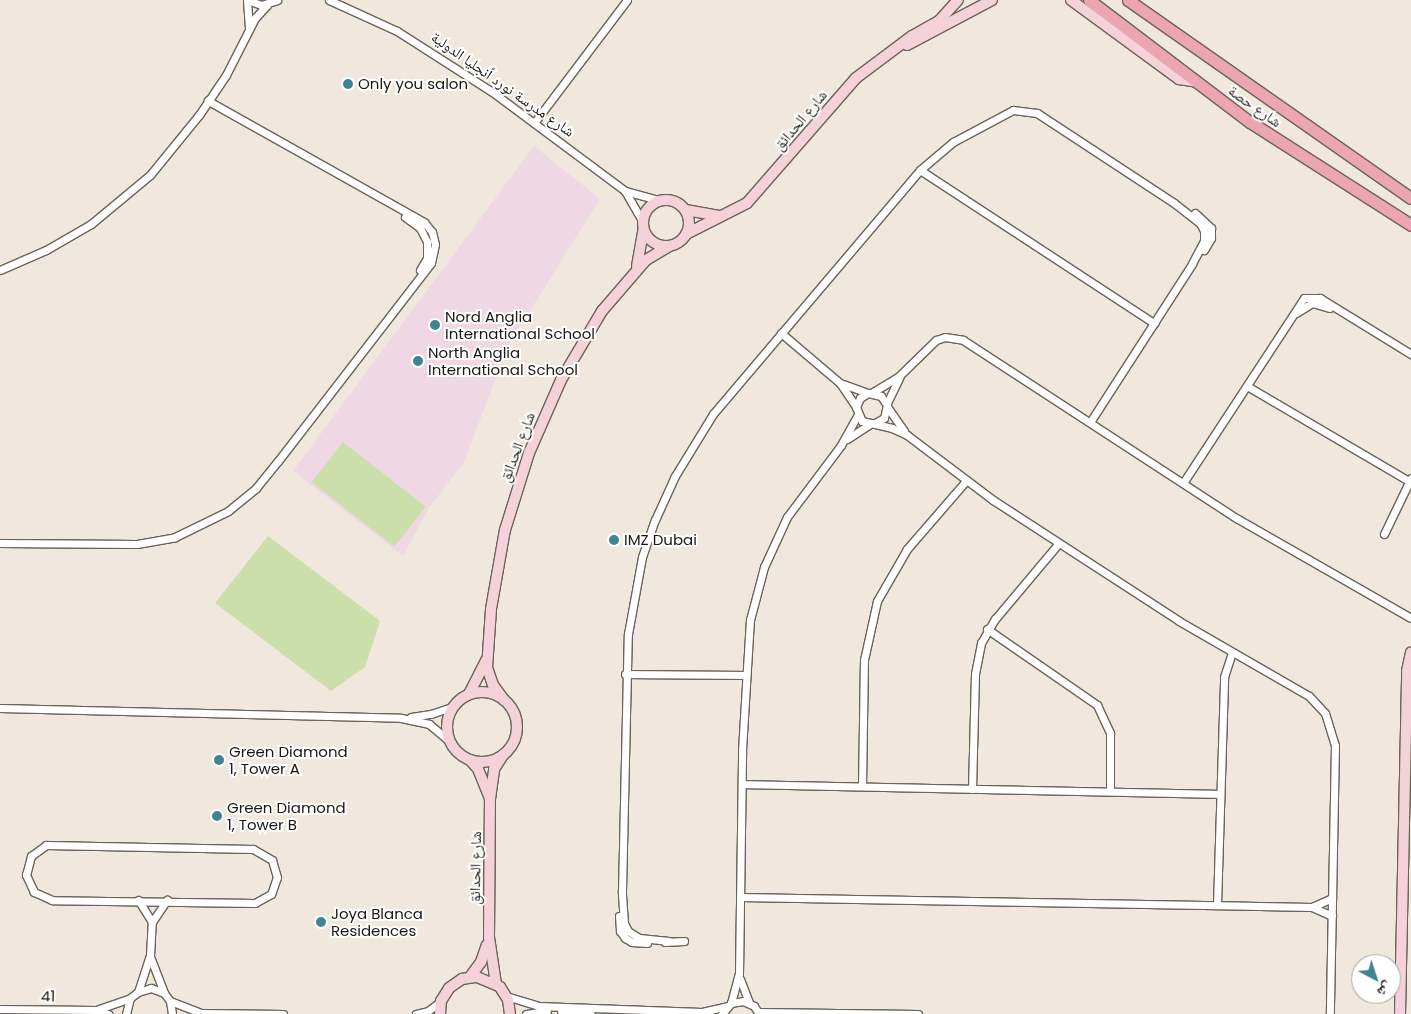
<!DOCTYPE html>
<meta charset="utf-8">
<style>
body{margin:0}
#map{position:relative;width:1411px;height:1014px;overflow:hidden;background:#f0e8dc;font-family:Poppins,"Noto Naskh Arabic",sans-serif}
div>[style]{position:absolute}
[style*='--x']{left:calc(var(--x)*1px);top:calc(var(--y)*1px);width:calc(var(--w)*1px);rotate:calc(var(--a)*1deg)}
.education>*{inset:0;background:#efd8e3}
.green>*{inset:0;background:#ccdfab;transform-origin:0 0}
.roads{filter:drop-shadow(1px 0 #6a6359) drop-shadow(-1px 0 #6a6359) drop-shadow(0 1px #6a6359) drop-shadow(0 -1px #6a6359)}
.street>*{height:7px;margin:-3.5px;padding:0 3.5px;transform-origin:3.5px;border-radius:3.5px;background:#fff}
.secondary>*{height:10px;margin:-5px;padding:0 5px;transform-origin:5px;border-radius:5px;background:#f5d2d9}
.secondary>.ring{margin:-5px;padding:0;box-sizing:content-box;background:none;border:10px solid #f5d2d9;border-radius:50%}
.primary>*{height:11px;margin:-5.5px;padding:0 5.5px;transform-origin:5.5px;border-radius:5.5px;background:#eba5b3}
.dots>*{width:14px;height:14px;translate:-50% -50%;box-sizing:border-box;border:2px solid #fff;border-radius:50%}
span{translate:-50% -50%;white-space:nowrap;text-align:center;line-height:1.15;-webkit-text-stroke:4px #fff;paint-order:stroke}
.poi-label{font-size:15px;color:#191713}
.left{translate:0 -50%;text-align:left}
.street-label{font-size:15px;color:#191713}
.north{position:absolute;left:1351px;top:954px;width:50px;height:50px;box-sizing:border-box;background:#fff;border:1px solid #a3a2a1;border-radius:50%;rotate:140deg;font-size:14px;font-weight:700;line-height:20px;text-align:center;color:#191713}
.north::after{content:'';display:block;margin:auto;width:18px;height:22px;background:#408393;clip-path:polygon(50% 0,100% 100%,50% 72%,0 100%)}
</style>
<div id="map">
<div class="education">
<div style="clip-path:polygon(534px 146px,600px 199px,508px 346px,464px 462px,429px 508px,403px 556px,293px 471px)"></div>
</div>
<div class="green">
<div style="left:343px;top:442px;width:105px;height:51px;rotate:38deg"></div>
<div style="clip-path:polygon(268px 536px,380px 621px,365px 667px,331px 691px,215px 603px)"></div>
</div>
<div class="roads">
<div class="street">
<div style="--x:247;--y:0;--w:27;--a:86"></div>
<div style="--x:248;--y:0;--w:14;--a:21"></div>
<div style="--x:261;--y:5;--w:17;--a:-17"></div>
<div style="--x:329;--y:0;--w:75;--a:24.5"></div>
<div style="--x:397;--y:31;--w:112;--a:32.6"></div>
<div style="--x:491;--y:91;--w:167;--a:36.7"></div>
<div style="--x:625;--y:191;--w:34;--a:60"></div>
<div style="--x:534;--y:123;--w:154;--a:-52.9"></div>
<div style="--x:920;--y:170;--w:280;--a:33.2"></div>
<div style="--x:625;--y:191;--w:35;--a:15"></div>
<div style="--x:1195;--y:213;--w:22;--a:43"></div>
<div style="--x:1211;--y:228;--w:10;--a:90"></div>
<div style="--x:1211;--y:238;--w:14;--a:120"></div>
<div style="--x:405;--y:217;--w:19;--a:36"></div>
<div style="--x:420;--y:228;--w:16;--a:63"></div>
<div style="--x:427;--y:242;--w:16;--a:90"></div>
<div style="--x:427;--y:258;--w:14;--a:120"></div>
<div style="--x:0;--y:270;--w:50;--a:-23.5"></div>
<div style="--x:46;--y:250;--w:52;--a:-30"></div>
<div style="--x:91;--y:224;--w:77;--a:-39.7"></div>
<div style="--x:150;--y:175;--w:77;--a:-50.8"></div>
<div style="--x:199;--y:115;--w:48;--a:-56"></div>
<div style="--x:226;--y:75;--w:64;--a:-63"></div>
<div style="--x:255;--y:18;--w:18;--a:-47"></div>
<div style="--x:1296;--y:313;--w:19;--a:-32"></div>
<div style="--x:1312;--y:303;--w:18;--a:16"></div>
<div style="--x:781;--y:333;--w:77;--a:40.3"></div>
<div style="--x:840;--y:383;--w:29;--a:56"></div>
<div style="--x:843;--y:384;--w:27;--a:20"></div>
<div style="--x:1247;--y:386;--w:188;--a:30.4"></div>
<div style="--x:873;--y:392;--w:29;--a:-31"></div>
<div style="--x:898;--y:377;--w:53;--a:-44.2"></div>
<div style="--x:936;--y:340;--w:9;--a:-18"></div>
<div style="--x:945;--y:337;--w:18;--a:9"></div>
<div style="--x:963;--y:340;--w:328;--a:33.1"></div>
<div style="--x:1238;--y:519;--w:199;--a:29.8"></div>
<div style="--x:887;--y:403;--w:28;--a:-64"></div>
<div style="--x:888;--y:408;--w:28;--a:55"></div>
<div style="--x:875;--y:423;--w:10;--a:-29"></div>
<div style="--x:884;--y:418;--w:13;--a:-77"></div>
<div style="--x:887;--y:405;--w:11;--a:-124"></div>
<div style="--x:881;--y:396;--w:13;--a:-167"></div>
<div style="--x:868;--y:393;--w:9;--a:148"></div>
<div style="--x:860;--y:398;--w:10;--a:114"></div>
<div style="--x:856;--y:407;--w:15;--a:67"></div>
<div style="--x:862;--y:421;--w:31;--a:13"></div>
<div style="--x:892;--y:428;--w:17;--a:25"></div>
<div style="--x:907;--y:435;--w:108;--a:37.1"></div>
<div style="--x:993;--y:500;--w:222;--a:33"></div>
<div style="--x:1179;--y:621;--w:150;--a:30"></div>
<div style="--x:1309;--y:696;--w:23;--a:47"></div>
<div style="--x:1325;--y:713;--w:34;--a:73"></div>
<div style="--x:1335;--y:745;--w:269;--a:91.1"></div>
<div style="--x:847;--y:439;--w:27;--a:-33"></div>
<div style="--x:1183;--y:483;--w:221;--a:-56.8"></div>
<div style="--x:1304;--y:298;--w:16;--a:0"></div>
<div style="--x:1320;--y:298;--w:107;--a:31.6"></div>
<div style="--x:1384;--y:534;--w:62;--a:-64.3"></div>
<div style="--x:0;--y:543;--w:137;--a:0.4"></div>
<div style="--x:137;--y:544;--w:39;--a:-10"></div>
<div style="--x:175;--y:537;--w:59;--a:-26.1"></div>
<div style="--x:228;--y:511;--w:36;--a:-39"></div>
<div style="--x:256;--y:488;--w:35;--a:-51"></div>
<div style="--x:278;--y:461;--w:250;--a:-52.3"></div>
<div style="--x:431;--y:263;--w:19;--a:-78"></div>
<div style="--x:435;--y:244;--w:12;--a:-104"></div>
<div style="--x:432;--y:232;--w:13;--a:-129"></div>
<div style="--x:424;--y:222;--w:248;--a:-150.7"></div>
<div style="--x:987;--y:629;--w:134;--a:34.6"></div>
<div style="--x:1097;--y:705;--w:31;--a:65"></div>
<div style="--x:1110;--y:733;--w:58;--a:90"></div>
<div style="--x:625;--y:674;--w:120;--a:0.5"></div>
<div style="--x:0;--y:708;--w:401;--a:1.4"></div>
<div style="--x:401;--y:718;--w:29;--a:12"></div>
<div style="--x:429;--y:724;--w:26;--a:40"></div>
<div style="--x:411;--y:717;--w:20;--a:-9"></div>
<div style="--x:431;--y:714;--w:24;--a:-19"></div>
<div style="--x:742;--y:784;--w:478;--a:1.2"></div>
<div style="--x:862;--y:786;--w:126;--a:-89.1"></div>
<div style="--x:864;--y:660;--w:60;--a:-77.6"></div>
<div style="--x:877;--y:601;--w:60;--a:-60"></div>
<div style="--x:907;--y:549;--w:90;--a:-49.1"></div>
<div style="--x:972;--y:789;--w:115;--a:-88.5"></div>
<div style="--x:975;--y:674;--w:32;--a:-79"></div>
<div style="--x:981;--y:643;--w:28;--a:-60"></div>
<div style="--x:995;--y:619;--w:99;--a:-49.9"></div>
<div style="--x:46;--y:845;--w:207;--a:1.1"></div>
<div style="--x:253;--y:849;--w:22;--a:30"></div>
<div style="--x:272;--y:860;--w:18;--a:74"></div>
<div style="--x:277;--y:877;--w:18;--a:109"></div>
<div style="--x:271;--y:894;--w:18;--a:151"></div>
<div style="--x:255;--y:903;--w:203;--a:-179.2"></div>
<div style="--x:52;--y:900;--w:20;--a:-156"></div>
<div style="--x:34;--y:892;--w:19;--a:-115"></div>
<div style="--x:26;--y:875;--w:20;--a:-75"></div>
<div style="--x:31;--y:856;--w:19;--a:-36"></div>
<div style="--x:740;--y:897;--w:572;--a:1"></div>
<div style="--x:1312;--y:907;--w:22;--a:-24"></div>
<div style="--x:1217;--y:905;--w:228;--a:-88.2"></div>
<div style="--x:1224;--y:677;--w:25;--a:-72"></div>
<div style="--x:1312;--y:907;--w:22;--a:24"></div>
<div style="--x:619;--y:916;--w:15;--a:86"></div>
<div style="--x:620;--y:931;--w:9;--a:54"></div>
<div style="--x:625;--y:938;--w:8;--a:30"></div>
<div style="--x:632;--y:942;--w:15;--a:4"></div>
<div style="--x:152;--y:922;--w:27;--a:-56"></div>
<div style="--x:669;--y:941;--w:30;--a:-174"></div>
<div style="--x:639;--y:938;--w:13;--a:-148"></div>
<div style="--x:628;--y:931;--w:9;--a:-117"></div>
<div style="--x:624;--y:923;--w:32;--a:-94"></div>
<div style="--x:622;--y:891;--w:257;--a:-88.7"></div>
<div style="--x:628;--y:634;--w:78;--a:-79.7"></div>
<div style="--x:642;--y:557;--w:39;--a:-71"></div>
<div style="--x:655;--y:520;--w:48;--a:-65.6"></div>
<div style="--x:675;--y:476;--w:73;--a:-58.5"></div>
<div style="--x:713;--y:414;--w:320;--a:-49.7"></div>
<div style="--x:920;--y:170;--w:43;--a:-40.3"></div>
<div style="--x:953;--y:142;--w:68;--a:-28.1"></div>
<div style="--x:1013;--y:110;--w:24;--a:7"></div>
<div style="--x:1037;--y:113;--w:164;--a:33.3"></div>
<div style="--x:1174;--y:203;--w:33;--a:38"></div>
<div style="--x:1200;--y:223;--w:9;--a:63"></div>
<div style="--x:1204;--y:231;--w:10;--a:90"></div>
<div style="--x:1204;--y:241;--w:26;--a:118"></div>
<div style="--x:1192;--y:264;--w:188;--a:122.8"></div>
<div style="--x:665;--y:942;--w:19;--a:-3"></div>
<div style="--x:151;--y:959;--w:36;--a:69"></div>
<div style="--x:740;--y:979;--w:25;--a:69"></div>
<div style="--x:138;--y:992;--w:38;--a:-72"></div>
<div style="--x:150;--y:956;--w:34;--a:-87"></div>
<div style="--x:152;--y:922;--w:26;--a:-122"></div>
<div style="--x:506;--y:996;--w:34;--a:17"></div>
<div style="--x:538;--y:1006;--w:164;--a:2.1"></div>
<div style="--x:702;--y:1012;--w:26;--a:-13"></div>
<div style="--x:170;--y:1001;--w:34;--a:21"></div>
<div style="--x:202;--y:1013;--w:81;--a:0.7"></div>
<div style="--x:731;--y:1003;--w:30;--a:-75"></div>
<div style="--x:739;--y:974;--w:224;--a:-89.2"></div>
<div style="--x:742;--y:750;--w:130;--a:-86.5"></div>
<div style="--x:750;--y:620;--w:55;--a:-75.2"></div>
<div style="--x:764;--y:567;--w:55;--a:-65.3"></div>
<div style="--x:787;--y:517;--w:90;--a:-53.1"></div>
<div style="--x:841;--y:445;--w:35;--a:-61"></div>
<div style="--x:0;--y:1009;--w:96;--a:0.6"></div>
<div style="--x:96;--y:1010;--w:13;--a:18"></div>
<div style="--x:96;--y:1010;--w:36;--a:-19"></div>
<div style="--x:561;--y:1011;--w:30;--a:6"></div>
<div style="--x:758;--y:1012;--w:160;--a:0.7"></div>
<div style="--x:126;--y:1014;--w:16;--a:-76"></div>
<div style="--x:130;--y:998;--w:10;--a:-37"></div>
<div style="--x:138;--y:992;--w:14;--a:-17"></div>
<div style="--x:151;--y:988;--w:14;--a:21"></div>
<div style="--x:164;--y:993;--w:10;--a:53"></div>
<div style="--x:170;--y:1001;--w:13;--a:81"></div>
<div style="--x:416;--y:1014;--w:12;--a:-14"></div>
<div style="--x:428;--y:1011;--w:16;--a:-38"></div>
<div style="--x:526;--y:1014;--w:21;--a:-8"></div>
<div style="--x:722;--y:1014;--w:14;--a:-51"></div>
<div style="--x:731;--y:1003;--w:12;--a:-9"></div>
<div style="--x:743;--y:1001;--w:12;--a:24"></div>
<div style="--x:754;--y:1006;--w:9;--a:58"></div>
</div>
<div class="secondary">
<div style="--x:1071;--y:0;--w:134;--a:36.2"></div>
<div style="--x:1179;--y:79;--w:18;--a:9"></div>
<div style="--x:907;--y:45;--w:96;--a:-27.9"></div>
<div class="ring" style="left:643px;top:200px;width:36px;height:36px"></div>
<div style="--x:686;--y:210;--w:35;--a:10"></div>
<div style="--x:686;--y:234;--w:68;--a:-26.9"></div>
<div style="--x:747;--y:203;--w:166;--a:-48.9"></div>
<div style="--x:856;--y:78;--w:70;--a:-36.9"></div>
<div style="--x:912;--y:36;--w:31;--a:-29"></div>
<div style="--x:939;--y:21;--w:28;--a:-48"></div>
<div style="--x:637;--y:266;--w:35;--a:-80"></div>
<div class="ring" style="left:447px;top:692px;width:60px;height:60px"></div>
<div style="--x:469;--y:694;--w:38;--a:-63"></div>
<div style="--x:504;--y:700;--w:19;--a:-126"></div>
<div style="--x:493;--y:685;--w:18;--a:-109"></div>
<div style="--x:487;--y:668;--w:59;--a:-86.1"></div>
<div style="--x:491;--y:609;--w:80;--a:-80"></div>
<div style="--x:505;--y:530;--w:81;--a:-72.7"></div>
<div style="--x:529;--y:453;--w:80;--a:-66.3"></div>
<div style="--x:561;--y:380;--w:80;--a:-59.3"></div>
<div style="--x:602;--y:311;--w:67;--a:-49.2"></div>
<div style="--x:646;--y:260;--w:27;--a:-31"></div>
<div style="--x:470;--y:760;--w:12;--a:48"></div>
<div style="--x:478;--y:769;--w:31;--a:68"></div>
<div style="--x:470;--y:977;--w:19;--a:-54"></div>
<div style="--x:481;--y:962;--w:18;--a:-71"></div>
<div style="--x:496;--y:984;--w:48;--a:-98.5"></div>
<div style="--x:489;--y:937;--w:138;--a:-89.6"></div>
<div style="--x:490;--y:799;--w:30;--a:-82"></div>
<div style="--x:494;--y:769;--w:17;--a:-57"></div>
<div style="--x:440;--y:1014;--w:13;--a:-86"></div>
<div style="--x:441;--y:1001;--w:15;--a:-58"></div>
<div style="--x:449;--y:988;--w:16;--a:-35"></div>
<div style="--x:462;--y:979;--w:15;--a:-8"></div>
<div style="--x:477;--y:977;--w:25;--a:23"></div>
<div style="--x:500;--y:987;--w:15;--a:58"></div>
<div style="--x:508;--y:1000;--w:14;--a:82"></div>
<div style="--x:1400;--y:1014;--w:343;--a:-88.8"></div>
<div style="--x:1407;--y:671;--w:19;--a:-78"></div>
</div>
<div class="primary">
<div style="--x:1089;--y:0;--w:202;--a:37.2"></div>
<div style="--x:1250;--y:122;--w:191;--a:32.6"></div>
<div style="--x:1128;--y:0;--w:345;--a:35"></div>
</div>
</div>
<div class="dots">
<div style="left:348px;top:84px;background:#408393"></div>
<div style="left:435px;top:325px;background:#408393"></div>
<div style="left:418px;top:361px;background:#408393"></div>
<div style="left:614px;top:540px;background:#408393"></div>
<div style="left:219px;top:760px;background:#408393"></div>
<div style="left:217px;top:816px;background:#408393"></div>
<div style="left:321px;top:922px;background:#408393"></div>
</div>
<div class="poi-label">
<span class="left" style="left:358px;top:84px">Only you salon</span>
<span class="left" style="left:445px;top:325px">Nord Anglia<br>International School</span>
<span class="left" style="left:428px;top:361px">North Anglia<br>International School</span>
<span class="left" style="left:624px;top:540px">IMZ Dubai</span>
<span class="left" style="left:229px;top:760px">Green Diamond<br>1, Tower A</span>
<span class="left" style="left:227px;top:816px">Green Diamond<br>1, Tower B</span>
<span class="left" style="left:331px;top:922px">Joya Blanca<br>Residences</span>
</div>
<div class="street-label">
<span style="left:503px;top:84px;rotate:35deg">شارع مدرسة نورد أنجليا الدولية</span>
<span style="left:1255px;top:106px;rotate:35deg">شارع حصة</span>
<span style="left:800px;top:120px;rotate:-50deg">شارع الحدائق</span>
<span style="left:517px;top:447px;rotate:-69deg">شارع الحدائق</span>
<span style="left:475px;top:868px;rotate:-89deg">شارع الحدائق</span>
<span style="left:48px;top:996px;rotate:1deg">41</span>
</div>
<div class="north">ش</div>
</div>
